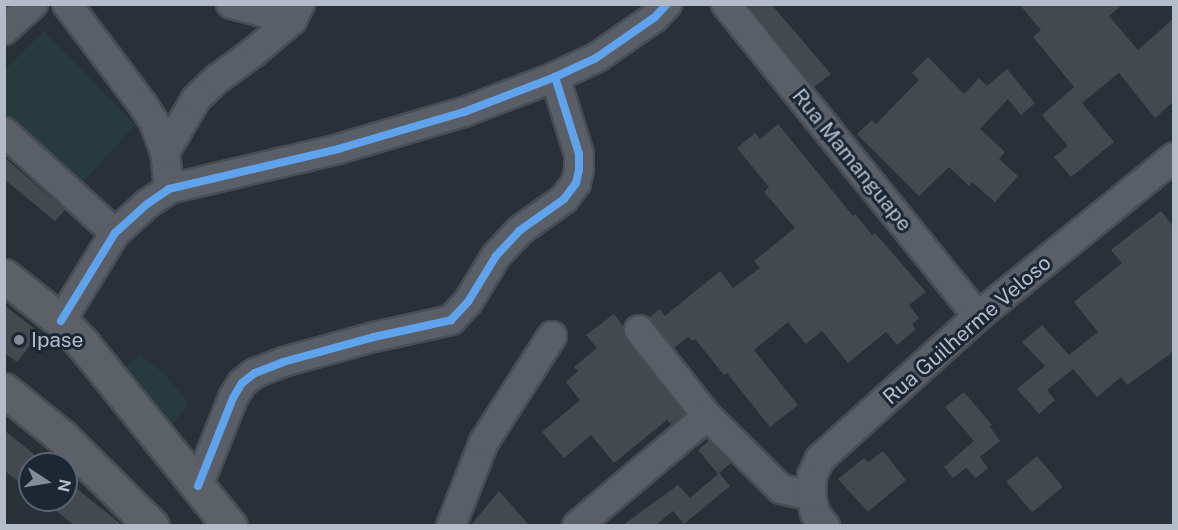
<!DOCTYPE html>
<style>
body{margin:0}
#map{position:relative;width:1178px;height:530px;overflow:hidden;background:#2a3038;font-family:"Public Sans",sans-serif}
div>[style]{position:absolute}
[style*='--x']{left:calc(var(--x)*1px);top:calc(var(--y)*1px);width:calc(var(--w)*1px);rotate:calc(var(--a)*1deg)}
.green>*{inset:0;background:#273a3e}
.building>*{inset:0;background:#444950;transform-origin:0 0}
.roads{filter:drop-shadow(2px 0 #484c53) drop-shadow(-2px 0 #484c53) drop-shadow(0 2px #484c53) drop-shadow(0 -2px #484c53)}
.minor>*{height:28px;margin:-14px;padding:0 14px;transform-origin:14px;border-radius:14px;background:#5a5e66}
.major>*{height:33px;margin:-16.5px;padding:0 16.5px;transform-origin:16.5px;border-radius:16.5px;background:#5c6168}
.cycleway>*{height:8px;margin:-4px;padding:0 4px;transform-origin:4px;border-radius:4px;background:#60a3ed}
.dots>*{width:16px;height:16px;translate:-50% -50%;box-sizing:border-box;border:3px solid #1d2633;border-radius:50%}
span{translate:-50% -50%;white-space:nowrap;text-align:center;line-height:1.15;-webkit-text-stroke:6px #1d2633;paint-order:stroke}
.street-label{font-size:21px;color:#b4bcc9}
.poi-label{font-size:21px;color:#b4bcc9}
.left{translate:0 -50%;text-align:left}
.frame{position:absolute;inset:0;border:6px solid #b4bcc9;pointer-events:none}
.north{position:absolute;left:18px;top:452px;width:60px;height:60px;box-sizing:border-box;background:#1d2633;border:2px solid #59626f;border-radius:50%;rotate:102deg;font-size:16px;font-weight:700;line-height:24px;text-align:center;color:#b4bcc9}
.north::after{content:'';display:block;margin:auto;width:21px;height:27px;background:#848b96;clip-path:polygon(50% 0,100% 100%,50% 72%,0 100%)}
</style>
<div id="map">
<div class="green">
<div style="clip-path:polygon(44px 31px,135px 125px,76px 190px,5px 126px,5px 70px)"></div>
<div style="clip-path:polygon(140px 355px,166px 375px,188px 403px,171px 427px,121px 370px)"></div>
</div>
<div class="building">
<div style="clip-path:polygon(748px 4px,771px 4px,831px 74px,814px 87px)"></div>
<div style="clip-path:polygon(1019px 4px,1123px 4px,1109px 16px,1138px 50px,1173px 19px,1173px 102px,1155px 118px,1119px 73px,1082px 103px,1114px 142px,1071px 177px,1054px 157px,1068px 146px,1042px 115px,1074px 87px,1033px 37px,1041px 30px)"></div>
<div style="clip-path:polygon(928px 57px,964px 94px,979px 78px,987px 86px,1007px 69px,1035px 103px,1021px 115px,1008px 99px,980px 129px,1005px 152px,999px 159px,1018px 176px,995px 202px,972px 182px,969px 186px,949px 167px,919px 196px,857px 134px,872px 120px,876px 124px,919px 80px,912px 73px)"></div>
<div style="clip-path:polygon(778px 124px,853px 216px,855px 214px,872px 235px,875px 233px,926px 292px,909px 305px,919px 318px,912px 324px,916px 329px,897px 345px,886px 332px,848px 363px,822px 331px,806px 344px,788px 322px,754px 350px,798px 405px,770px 427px,727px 373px,724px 375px,695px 339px,692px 341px,688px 337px,674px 348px,649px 318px,660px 309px,665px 316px,720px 271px,733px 288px,760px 268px,754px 261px,795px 228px,764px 192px,769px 187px,737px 148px,755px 133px,760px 139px)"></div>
<div style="clip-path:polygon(4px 157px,65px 210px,55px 221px,4px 179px)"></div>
<div style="clip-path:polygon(1161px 211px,1173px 226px,1173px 352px,1127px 385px,1121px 377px,1097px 397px,1073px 369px,1047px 390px,1055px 400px,1039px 414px,1017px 389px,1045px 366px,1022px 342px,1042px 325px,1069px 355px,1098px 332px,1074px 302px,1122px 263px,1111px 250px)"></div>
<div style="clip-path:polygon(4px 305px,40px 333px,17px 362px,4px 353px)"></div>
<div style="clip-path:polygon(614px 314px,623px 326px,626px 340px,684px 414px,671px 424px,667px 420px,614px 463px,591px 435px,564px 458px,542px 432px,580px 400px,566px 382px,578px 371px,574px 367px,597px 348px,586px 335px)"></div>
<div style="clip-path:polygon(964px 392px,992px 425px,990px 427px,1000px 441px,980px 457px,988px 468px,976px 478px,966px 468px,953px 478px,944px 467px,974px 441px,945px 407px)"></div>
<div style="clip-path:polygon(4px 430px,46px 464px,30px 464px,30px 491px,4px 470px)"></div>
<div style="clip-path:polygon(709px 441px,731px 463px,719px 473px,730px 486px,684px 524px,673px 511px,656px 525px,623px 525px,678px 485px,690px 498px,718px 474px,698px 450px)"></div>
<div style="clip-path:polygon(883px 451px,906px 480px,868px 512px,838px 479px,864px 458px,868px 462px)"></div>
<div style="left:1037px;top:456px;width:40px;height:40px;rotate:50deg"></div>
<div style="clip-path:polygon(66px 480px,122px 525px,74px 525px,42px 500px,66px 500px)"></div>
<div style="clip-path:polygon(499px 491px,529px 525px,471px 525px)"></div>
</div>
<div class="roads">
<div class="minor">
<div style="--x:67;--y:4;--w:126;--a:53"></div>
<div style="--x:143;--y:105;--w:20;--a:57"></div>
<div style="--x:154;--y:122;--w:32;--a:70"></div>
<div style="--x:231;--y:4;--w:63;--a:14.7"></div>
<div style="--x:726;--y:4;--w:401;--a:51.1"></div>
<div style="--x:4;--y:30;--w:39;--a:-42"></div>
<div style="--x:4;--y:132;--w:150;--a:42.3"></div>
<div style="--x:169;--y:189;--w:37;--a:-96"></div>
<div style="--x:165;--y:152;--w:61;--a:-59.7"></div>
<div style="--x:196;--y:99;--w:29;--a:-44"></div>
<div style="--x:217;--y:79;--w:46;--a:-36.1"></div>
<div style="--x:254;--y:52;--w:50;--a:-40.1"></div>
<div style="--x:292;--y:20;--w:18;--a:-63"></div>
<div style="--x:61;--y:321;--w:103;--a:-58.5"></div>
<div style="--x:115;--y:233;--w:43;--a:-42.2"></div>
<div style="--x:147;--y:204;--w:27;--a:-34"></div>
<div style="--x:169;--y:189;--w:174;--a:-13.3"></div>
<div style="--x:338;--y:149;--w:131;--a:-16.4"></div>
<div style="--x:464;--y:112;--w:97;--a:-21"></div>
<div style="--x:555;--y:77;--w:45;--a:-24.9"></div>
<div style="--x:596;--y:58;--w:72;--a:-34.8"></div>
<div style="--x:655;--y:17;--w:18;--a:-47"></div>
<div style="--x:639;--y:330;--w:110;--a:51.7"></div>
<div style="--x:707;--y:416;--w:104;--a:44.6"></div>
<div style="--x:781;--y:489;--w:31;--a:13"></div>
<div style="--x:198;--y:486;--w:95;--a:-68.3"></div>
<div style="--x:233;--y:398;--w:17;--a:-59"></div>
<div style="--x:242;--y:383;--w:16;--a:-38"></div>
<div style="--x:255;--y:373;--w:30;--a:-21"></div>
<div style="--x:283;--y:362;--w:94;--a:-15.4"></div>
<div style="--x:374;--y:337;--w:79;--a:-12.4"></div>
<div style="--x:451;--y:320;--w:25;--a:-47"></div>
<div style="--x:468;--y:302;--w:54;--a:-58.7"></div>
<div style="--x:496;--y:256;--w:34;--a:-47"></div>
<div style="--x:519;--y:231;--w:55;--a:-35.4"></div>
<div style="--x:564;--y:199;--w:20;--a:-53"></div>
<div style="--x:576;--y:183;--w:13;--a:-77"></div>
<div style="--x:579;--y:170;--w:16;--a:-90"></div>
<div style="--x:579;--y:154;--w:81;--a:-107.3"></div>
<div style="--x:451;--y:526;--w:90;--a:-68.6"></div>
<div style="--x:484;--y:442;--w:126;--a:-57.3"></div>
<div style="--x:577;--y:526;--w:170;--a:-40.2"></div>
<div style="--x:825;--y:526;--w:16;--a:-128"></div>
<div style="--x:815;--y:513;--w:17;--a:-103"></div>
<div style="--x:811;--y:496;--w:20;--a:-87"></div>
<div style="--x:812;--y:476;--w:19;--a:-65"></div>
<div style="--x:820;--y:459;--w:213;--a:-42.1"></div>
<div style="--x:978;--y:316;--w:252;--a:-39"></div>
</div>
<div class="major">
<div style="--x:4;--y:276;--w:73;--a:38.3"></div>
<div style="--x:61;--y:321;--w:32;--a:46"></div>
<div style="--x:83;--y:344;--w:234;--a:51.1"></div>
<div style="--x:4;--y:390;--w:73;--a:38.9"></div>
<div style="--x:61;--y:436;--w:128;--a:44.7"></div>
</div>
</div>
<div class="cycleway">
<div style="--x:61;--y:321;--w:103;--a:-58.5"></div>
<div style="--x:115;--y:233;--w:43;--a:-42.2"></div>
<div style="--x:147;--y:204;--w:27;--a:-34"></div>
<div style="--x:169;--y:189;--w:174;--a:-13.3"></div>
<div style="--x:338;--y:149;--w:131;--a:-16.4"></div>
<div style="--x:464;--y:112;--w:97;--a:-21"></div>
<div style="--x:555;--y:77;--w:45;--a:-24.9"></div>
<div style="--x:596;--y:58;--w:72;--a:-34.8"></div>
<div style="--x:655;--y:17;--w:18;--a:-47"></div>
<div style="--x:198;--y:486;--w:95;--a:-68.3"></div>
<div style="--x:233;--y:398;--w:17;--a:-59"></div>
<div style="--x:242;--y:383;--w:16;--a:-38"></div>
<div style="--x:255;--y:373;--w:30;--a:-21"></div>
<div style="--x:283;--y:362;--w:94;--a:-15.4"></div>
<div style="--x:374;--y:337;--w:79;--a:-12.4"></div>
<div style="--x:451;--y:320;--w:25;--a:-47"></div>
<div style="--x:468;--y:302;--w:54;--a:-58.7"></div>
<div style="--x:496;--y:256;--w:34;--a:-47"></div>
<div style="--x:519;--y:231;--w:55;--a:-35.4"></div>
<div style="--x:564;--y:199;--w:20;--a:-53"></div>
<div style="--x:576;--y:183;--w:13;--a:-77"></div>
<div style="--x:579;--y:170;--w:16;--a:-90"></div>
<div style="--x:579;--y:154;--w:81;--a:-107.3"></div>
</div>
<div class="dots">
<div style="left:19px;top:340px;background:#848b96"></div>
</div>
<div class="street-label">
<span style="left:852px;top:160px;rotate:51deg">Rua Mamanguape</span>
<span style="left:967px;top:330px;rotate:-41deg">Rua Guilherme Veloso</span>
</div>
<div class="poi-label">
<span class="left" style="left:31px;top:340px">Ipase</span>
</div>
<div class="frame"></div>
<div class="north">N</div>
</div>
